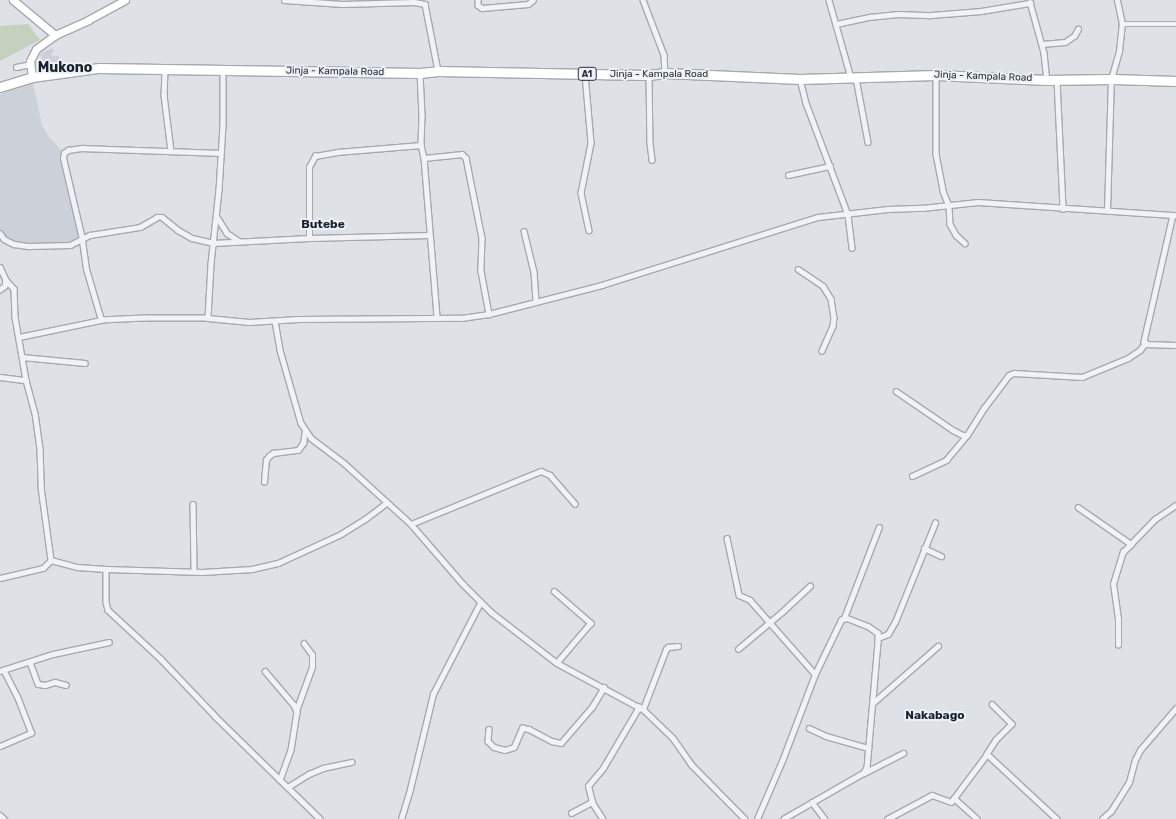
<!DOCTYPE html>
<style>
body{margin:0}
#map{position:relative;width:1176px;height:819px;overflow:hidden;background:#dee2e7;font-family:Rubik,sans-serif}
div>[style]{position:absolute}
[style*='--x']{left:calc(var(--x)*1px);top:calc(var(--y)*1px);width:calc(var(--w)*1px);rotate:calc(var(--a)*1deg)}
.built>*{inset:0;background:#ccd1d9}
.green>*{inset:0;background:#c4d1bf}
.roads{filter:drop-shadow(1px 0 #a4a9b1) drop-shadow(-1px 0 #a4a9b1) drop-shadow(0 1px #a4a9b1) drop-shadow(0 -1px #a4a9b1)}
.street>*{height:4.5px;margin:-2.25px;padding:0 2.25px;transform-origin:2.25px;border-radius:2.25px;background:#f1f2f6}
.secondary>*{height:7px;margin:-3.5px;padding:0 3.5px;transform-origin:3.5px;border-radius:3.5px;background:#fff}
.highway>*{height:9px;margin:-4.5px;padding:0 4.5px;transform-origin:4.5px;border-radius:4.5px;background:#fff}
span{translate:-50% -50%;white-space:nowrap;text-align:center;line-height:1.15;-webkit-text-stroke:4px #edf1f5;paint-order:stroke}
.shield-label span{padding:1px 3px;background:#edf1f5;border:1px solid;border-radius:3px;-webkit-text-stroke-width:0}
.shield-label{font-size:9px;color:#28303d;font-weight:700}
.street-label{font-size:10px;color:#28303d}
.quarter-label{font-size:12px;color:#1a212e;font-weight:700}
.district-label{font-size:14px;color:#1a212e;font-weight:700}
</style>
<div id="map">
<div class="built">
<div style="clip-path:polygon(52px 48px,54px 52px,51px 53px,52px 56px,59px 56px,59px 62px,45px 65px,40px 54px)"></div>
<div style="clip-path:polygon(33px 83px,42px 125px,48px 136px,62px 151px,62px 166px,81px 234px,72px 244px,20px 245px,7px 240px,0 231px,0 94px)"></div>
</div>
<div class="green">
<div style="clip-path:polygon(28px 24px,40px 40px,0 61px,0 26px)"></div>
</div>
<div class="roads">
<div class="street">
<div style="--x:284;--y:0;--w:58;--a:3.9"></div>
<div style="--x:342;--y:4;--w:72;--a:-1.6"></div>
<div style="--x:414;--y:2;--w:11;--a:10"></div>
<div style="--x:425;--y:4;--w:68;--a:79"></div>
<div style="--x:478;--y:0;--w:5;--a:90"></div>
<div style="--x:478;--y:5;--w:5;--a:37"></div>
<div style="--x:482;--y:8;--w:46;--a:-5"></div>
<div style="--x:528;--y:4;--w:6;--a:-39"></div>
<div style="--x:643;--y:0;--w:59;--a:69.1"></div>
<div style="--x:664;--y:55;--w:18;--a:87"></div>
<div style="--x:829;--y:0;--w:81;--a:74.2"></div>
<div style="--x:1030;--y:2;--w:53;--a:74.6"></div>
<div style="--x:1044;--y:53;--w:27;--a:84"></div>
<div style="--x:836;--y:24;--w:34;--a:-12"></div>
<div style="--x:869;--y:17;--w:29;--a:-6"></div>
<div style="--x:898;--y:14;--w:33;--a:2"></div>
<div style="--x:931;--y:15;--w:50;--a:-4.6"></div>
<div style="--x:981;--y:11;--w:50;--a:-9.3"></div>
<div style="--x:1122;--y:24;--w:54;--a:0"></div>
<div style="--x:1042;--y:44;--w:23;--a:-5"></div>
<div style="--x:1065;--y:42;--w:11;--a:-34"></div>
<div style="--x:1074;--y:36;--w:8;--a:-60"></div>
<div style="--x:16;--y:67;--w:15;--a:-11"></div>
<div style="--x:165;--y:69;--w:26;--a:92"></div>
<div style="--x:164;--y:95;--w:56;--a:82.9"></div>
<div style="--x:223;--y:70;--w:55;--a:90"></div>
<div style="--x:223;--y:125;--w:65;--a:93.5"></div>
<div style="--x:219;--y:190;--w:74;--a:96.2"></div>
<div style="--x:211;--y:264;--w:54;--a:93.2"></div>
<div style="--x:208;--y:318;--w:41;--a:5.6"></div>
<div style="--x:249;--y:322;--w:49;--a:-3.5"></div>
<div style="--x:298;--y:319;--w:163;--a:-0.4"></div>
<div style="--x:461;--y:318;--w:28;--a:-8"></div>
<div style="--x:489;--y:314;--w:117;--a:-14.4"></div>
<div style="--x:602;--y:285;--w:226;--a:-17.5"></div>
<div style="--x:818;--y:217;--w:70;--a:-6.5"></div>
<div style="--x:888;--y:209;--w:34;--a:-2"></div>
<div style="--x:922;--y:208;--w:56;--a:-6.1"></div>
<div style="--x:978;--y:202;--w:198;--a:3.8"></div>
<div style="--x:420;--y:73;--w:42;--a:87.3"></div>
<div style="--x:422;--y:115;--w:30;--a:92"></div>
<div style="--x:421;--y:145;--w:13;--a:77"></div>
<div style="--x:424;--y:158;--w:160;--a:85.3"></div>
<div style="--x:585;--y:74;--w:69;--a:85"></div>
<div style="--x:591;--y:143;--w:51;--a:101.3"></div>
<div style="--x:581;--y:193;--w:38;--a:78"></div>
<div style="--x:649;--y:75;--w:68;--a:89.2"></div>
<div style="--x:650;--y:143;--w:17;--a:83"></div>
<div style="--x:936;--y:75;--w:79;--a:90"></div>
<div style="--x:936;--y:154;--w:38;--a:79"></div>
<div style="--x:943;--y:191;--w:16;--a:68"></div>
<div style="--x:949;--y:206;--w:18;--a:87"></div>
<div style="--x:950;--y:224;--w:13;--a:61"></div>
<div style="--x:956;--y:235;--w:12;--a:42"></div>
<div style="--x:856;--y:78;--w:65;--a:79.4"></div>
<div style="--x:800;--y:79;--w:25;--a:76"></div>
<div style="--x:806;--y:103;--w:120;--a:69.4"></div>
<div style="--x:848;--y:215;--w:33;--a:83"></div>
<div style="--x:1057;--y:80;--w:129;--a:87.3"></div>
<div style="--x:424;--y:158;--w:38;--a:-6"></div>
<div style="--x:462;--y:154;--w:6;--a:45"></div>
<div style="--x:466;--y:158;--w:82;--a:78.7"></div>
<div style="--x:482;--y:238;--w:33;--a:92"></div>
<div style="--x:481;--y:271;--w:44;--a:79.5"></div>
<div style="--x:788;--y:175;--w:43;--a:-12.1"></div>
<div style="--x:1107;--y:211;--w:132;--a:-88.3"></div>
<div style="--x:1111;--y:79;--w:29;--a:-74"></div>
<div style="--x:1119;--y:51;--w:27;--a:-84"></div>
<div style="--x:1122;--y:24;--w:25;--a:-102"></div>
<div style="--x:1173;--y:215;--w:130;--a:102.9"></div>
<div style="--x:1144;--y:342;--w:2;--a:63"></div>
<div style="--x:1145;--y:344;--w:31;--a:2"></div>
<div style="--x:217;--y:217;--w:19;--a:58"></div>
<div style="--x:227;--y:233;--w:14;--a:34"></div>
<div style="--x:524;--y:231;--w:42;--a:76.3"></div>
<div style="--x:534;--y:272;--w:30;--a:86"></div>
<div style="--x:0;--y:233;--w:7;--a:56"></div>
<div style="--x:4;--y:239;--w:11;--a:27"></div>
<div style="--x:14;--y:244;--w:15;--a:8"></div>
<div style="--x:29;--y:246;--w:41;--a:-1.4"></div>
<div style="--x:70;--y:245;--w:22;--a:-27"></div>
<div style="--x:90;--y:235;--w:51;--a:-9.1"></div>
<div style="--x:140;--y:227;--w:20;--a:-30"></div>
<div style="--x:157;--y:217;--w:5;--a:0"></div>
<div style="--x:162;--y:217;--w:21;--a:39"></div>
<div style="--x:178;--y:230;--w:16;--a:30"></div>
<div style="--x:192;--y:238;--w:22;--a:13"></div>
<div style="--x:213;--y:243;--w:96;--a:-3"></div>
<div style="--x:309;--y:238;--w:120;--a:-1.4"></div>
<div style="--x:309;--y:238;--w:71;--a:-90"></div>
<div style="--x:309;--y:167;--w:13;--a:-61"></div>
<div style="--x:315;--y:156;--w:22;--a:-10"></div>
<div style="--x:337;--y:152;--w:84;--a:-4.8"></div>
<div style="--x:0;--y:267;--w:14;--a:65"></div>
<div style="--x:6;--y:280;--w:6;--a:99"></div>
<div style="--x:5;--y:286;--w:6;--a:141"></div>
<div style="--x:798;--y:269;--w:30;--a:34"></div>
<div style="--x:823;--y:286;--w:15;--a:58"></div>
<div style="--x:831;--y:299;--w:18;--a:81"></div>
<div style="--x:834;--y:317;--w:9;--a:96"></div>
<div style="--x:833;--y:326;--w:27;--a:114"></div>
<div style="--x:6;--y:280;--w:12;--a:48"></div>
<div style="--x:14;--y:289;--w:28;--a:88"></div>
<div style="--x:15;--y:317;--w:64;--a:80.1"></div>
<div style="--x:26;--y:380;--w:34;--a:75"></div>
<div style="--x:35;--y:413;--w:37;--a:82"></div>
<div style="--x:40;--y:450;--w:37;--a:88"></div>
<div style="--x:41;--y:487;--w:74;--a:82.2"></div>
<div style="--x:208;--y:318;--w:64;--a:180"></div>
<div style="--x:144;--y:318;--w:43;--a:177.3"></div>
<div style="--x:101;--y:320;--w:53;--a:-106.4"></div>
<div style="--x:86;--y:269;--w:30;--a:-98"></div>
<div style="--x:82;--y:239;--w:83;--a:-103.2"></div>
<div style="--x:63;--y:158;--w:5;--a:-79"></div>
<div style="--x:64;--y:153;--w:5;--a:-37"></div>
<div style="--x:68;--y:150;--w:15;--a:-8"></div>
<div style="--x:83;--y:148;--w:137;--a:2.1"></div>
<div style="--x:275;--y:321;--w:29;--a:80"></div>
<div style="--x:280;--y:350;--w:76;--a:74"></div>
<div style="--x:301;--y:423;--w:18;--a:56"></div>
<div style="--x:311;--y:438;--w:41;--a:37.1"></div>
<div style="--x:344;--y:463;--w:91;--a:42.3"></div>
<div style="--x:411;--y:524;--w:79;--a:49.1"></div>
<div style="--x:463;--y:584;--w:40;--a:45"></div>
<div style="--x:491;--y:612;--w:83;--a:37.7"></div>
<div style="--x:557;--y:663;--w:99;--a:28.4"></div>
<div style="--x:644;--y:710;--w:40;--a:44"></div>
<div style="--x:673;--y:738;--w:32;--a:55"></div>
<div style="--x:691;--y:764;--w:77;--a:45.5"></div>
<div style="--x:19;--y:337;--w:84;--a:-11.7"></div>
<div style="--x:22;--y:357;--w:63;--a:5.4"></div>
<div style="--x:0;--y:377;--w:26;--a:7"></div>
<div style="--x:896;--y:391;--w:69;--a:34.4"></div>
<div style="--x:953;--y:430;--w:11;--a:27"></div>
<div style="--x:963;--y:435;--w:4;--a:0"></div>
<div style="--x:967;--y:435;--w:32;--a:-58"></div>
<div style="--x:984;--y:408;--w:41;--a:-52.9"></div>
<div style="--x:1009;--y:375;--w:5;--a:-22"></div>
<div style="--x:1014;--y:373;--w:68;--a:3.4"></div>
<div style="--x:1082;--y:377;--w:50;--a:-22.4"></div>
<div style="--x:1128;--y:358;--w:14;--a:-34"></div>
<div style="--x:1140;--y:350;--w:9;--a:-54"></div>
<div style="--x:912;--y:476;--w:38;--a:-25"></div>
<div style="--x:946;--y:460;--w:33;--a:-50"></div>
<div style="--x:264;--y:482;--w:22;--a:-85"></div>
<div style="--x:266;--y:460;--w:5;--a:-53"></div>
<div style="--x:269;--y:456;--w:5;--a:-37"></div>
<div style="--x:273;--y:453;--w:25;--a:-7"></div>
<div style="--x:298;--y:450;--w:9;--a:-54"></div>
<div style="--x:303;--y:443;--w:12;--a:-81"></div>
<div style="--x:193;--y:504;--w:67;--a:89.1"></div>
<div style="--x:1078;--y:507;--w:65;--a:34.9"></div>
<div style="--x:411;--y:524;--w:140;--a:-22.2"></div>
<div style="--x:541;--y:471;--w:10;--a:24"></div>
<div style="--x:550;--y:475;--w:38;--a:49"></div>
<div style="--x:727;--y:538;--w:58;--a:78.1"></div>
<div style="--x:739;--y:595;--w:12;--a:24"></div>
<div style="--x:750;--y:600;--w:98;--a:48.7"></div>
<div style="--x:924;--y:548;--w:19;--a:25"></div>
<div style="--x:106;--y:569;--w:33;--a:90"></div>
<div style="--x:106;--y:602;--w:8;--a:76"></div>
<div style="--x:108;--y:610;--w:72;--a:42.8"></div>
<div style="--x:161;--y:659;--w:79;--a:46.5"></div>
<div style="--x:215;--y:716;--w:147;--a:44.4"></div>
<div style="--x:0;--y:578;--w:44;--a:-13.1"></div>
<div style="--x:43;--y:568;--w:11;--a:-45"></div>
<div style="--x:51;--y:560;--w:27;--a:15"></div>
<div style="--x:77;--y:567;--w:29;--a:4"></div>
<div style="--x:106;--y:569;--w:96;--a:1.8"></div>
<div style="--x:202;--y:572;--w:50;--a:-3.4"></div>
<div style="--x:252;--y:569;--w:27;--a:-13"></div>
<div style="--x:278;--y:563;--w:69;--a:-24.7"></div>
<div style="--x:341;--y:534;--w:28;--a:-32"></div>
<div style="--x:365;--y:519;--w:26;--a:-37"></div>
<div style="--x:554;--y:591;--w:49;--a:40.9"></div>
<div style="--x:591;--y:623;--w:52;--a:130.4"></div>
<div style="--x:844;--y:618;--w:97;--a:-69"></div>
<div style="--x:878;--y:638;--w:11;--a:-22"></div>
<div style="--x:888;--y:634;--w:14;--a:-60"></div>
<div style="--x:895;--y:622;--w:107;--a:-68"></div>
<div style="--x:1118;--y:645;--w:26;--a:-90"></div>
<div style="--x:1118;--y:619;--w:35;--a:-98"></div>
<div style="--x:1113;--y:584;--w:34;--a:-73"></div>
<div style="--x:1123;--y:552;--w:46;--a:-45.9"></div>
<div style="--x:1155;--y:519;--w:25;--a:-34"></div>
<div style="--x:738;--y:649;--w:57;--a:-40.1"></div>
<div style="--x:782;--y:612;--w:38;--a:-43"></div>
<div style="--x:30;--y:662;--w:23;--a:70"></div>
<div style="--x:38;--y:684;--w:7;--a:8"></div>
<div style="--x:45;--y:685;--w:10;--a:-17"></div>
<div style="--x:55;--y:682;--w:11;--a:15"></div>
<div style="--x:0;--y:671;--w:56;--a:-17.8"></div>
<div style="--x:53;--y:654;--w:57;--a:-12.1"></div>
<div style="--x:265;--y:671;--w:45;--a:49.5"></div>
<div style="--x:294;--y:705;--w:8;--a:67"></div>
<div style="--x:297;--y:712;--w:38;--a:99"></div>
<div style="--x:291;--y:750;--w:32;--a:110"></div>
<div style="--x:874;--y:702;--w:85;--a:-41.2"></div>
<div style="--x:992;--y:704;--w:28;--a:45"></div>
<div style="--x:1012;--y:724;--w:23;--a:135"></div>
<div style="--x:996;--y:740;--w:17;--a:123"></div>
<div style="--x:987;--y:754;--w:96;--a:42.9"></div>
<div style="--x:643;--y:709;--w:64;--a:-69"></div>
<div style="--x:666;--y:649;--w:3;--a:-45"></div>
<div style="--x:668;--y:647;--w:10;--a:-6"></div>
<div style="--x:296;--y:711;--w:47;--a:-70"></div>
<div style="--x:312;--y:667;--w:12;--a:-90"></div>
<div style="--x:312;--y:655;--w:14;--a:-126"></div>
<div style="--x:809;--y:728;--w:19;--a:25"></div>
<div style="--x:826;--y:736;--w:44;--a:15.9"></div>
<div style="--x:489;--y:729;--w:12;--a:95"></div>
<div style="--x:488;--y:741;--w:8;--a:45"></div>
<div style="--x:494;--y:747;--w:11;--a:15"></div>
<div style="--x:505;--y:750;--w:9;--a:-18"></div>
<div style="--x:514;--y:747;--w:21;--a:-67"></div>
<div style="--x:522;--y:728;--w:7;--a:8"></div>
<div style="--x:529;--y:729;--w:26;--a:28"></div>
<div style="--x:552;--y:741;--w:9;--a:13"></div>
<div style="--x:561;--y:743;--w:48;--a:-49.3"></div>
<div style="--x:592;--y:707;--w:23;--a:-59"></div>
<div style="--x:0;--y:746;--w:34;--a:-23"></div>
<div style="--x:31;--y:733;--w:39;--a:-111"></div>
<div style="--x:17;--y:697;--w:30;--a:-117"></div>
<div style="--x:864;--y:773;--w:44;--a:-27.1"></div>
<div style="--x:288;--y:787;--w:25;--a:-32"></div>
<div style="--x:309;--y:774;--w:15;--a:-23"></div>
<div style="--x:323;--y:768;--w:29;--a:-12"></div>
<div style="--x:954;--y:798;--w:31;--a:42"></div>
<div style="--x:592;--y:802;--w:20;--a:57"></div>
<div style="--x:812;--y:802;--w:21;--a:53"></div>
<div style="--x:571;--y:813;--w:24;--a:-28"></div>
<div style="--x:592;--y:802;--w:16;--a:-104"></div>
<div style="--x:588;--y:786;--w:23;--a:-50"></div>
<div style="--x:603;--y:768;--w:71;--a:-59.5"></div>
<div style="--x:0;--y:815;--w:6;--a:45"></div>
<div style="--x:401;--y:819;--w:31;--a:-73"></div>
<div style="--x:410;--y:789;--w:98;--a:-76.4"></div>
<div style="--x:433;--y:694;--w:102;--a:-62.7"></div>
<div style="--x:757;--y:819;--w:63;--a:-66.7"></div>
<div style="--x:782;--y:761;--w:93;--a:-69.2"></div>
<div style="--x:815;--y:674;--w:60;--a:-64.3"></div>
<div style="--x:841;--y:620;--w:6;--a:-18"></div>
<div style="--x:847;--y:618;--w:22;--a:21"></div>
<div style="--x:868;--y:626;--w:12;--a:35"></div>
<div style="--x:878;--y:633;--w:9;--a:90"></div>
<div style="--x:878;--y:642;--w:125;--a:95"></div>
<div style="--x:867;--y:767;--w:7;--a:117"></div>
<div style="--x:864;--y:773;--w:92;--a:150.1"></div>
<div style="--x:887;--y:819;--w:51;--a:-28.1"></div>
<div style="--x:932;--y:795;--w:20;--a:20"></div>
<div style="--x:951;--y:802;--w:60;--a:-53.1"></div>
<div style="--x:1102;--y:819;--w:12;--a:-42"></div>
<div style="--x:1111;--y:811;--w:34;--a:-58"></div>
<div style="--x:1129;--y:782;--w:23;--a:-75"></div>
<div style="--x:1135;--y:760;--w:11;--a:-63"></div>
<div style="--x:1140;--y:750;--w:55;--a:-49.4"></div>
</div>
<div class="secondary">
<div style="--x:13;--y:0;--w:55;--a:39.8"></div>
<div style="--x:32;--y:77;--w:16;--a:-97"></div>
<div style="--x:30;--y:61;--w:13;--a:-63"></div>
<div style="--x:36;--y:49;--w:24;--a:-36"></div>
<div style="--x:55;--y:35;--w:36;--a:-24"></div>
<div style="--x:88;--y:20;--w:42;--a:-28.4"></div>
</div>
<div class="highway">
<div style="--x:0;--y:87;--w:34;--a:-17"></div>
<div style="--x:32;--y:77;--w:68;--a:-7.7"></div>
<div style="--x:99;--y:68;--w:321;--a:0.9"></div>
<div style="--x:420;--y:73;--w:18;--a:-6"></div>
<div style="--x:438;--y:71;--w:211;--a:1.1"></div>
<div style="--x:649;--y:75;--w:16;--a:-7"></div>
<div style="--x:665;--y:73;--w:135;--a:2.5"></div>
<div style="--x:800;--y:79;--w:136;--a:-1.7"></div>
<div style="--x:936;--y:75;--w:111;--a:2.6"></div>
<div style="--x:1047;--y:80;--w:64;--a:-0.9"></div>
<div style="--x:1111;--y:79;--w:65;--a:1.8"></div>
</div>
</div>
<div class="shield-label">
<span style="left:587px;top:74px">A1</span>
</div>
<div class="street-label">
<span style="left:335px;top:72px;rotate:1deg">Jinja - Kampala Road</span>
<span style="left:659px;top:75px">Jinja - Kampala Road</span>
<span style="left:983px;top:77px;rotate:2deg">Jinja - Kampala Road</span>
</div>
<div class="quarter-label">
<span style="left:323px;top:225px">Butebe</span>
<span style="left:935px;top:716px">Nakabago</span>
</div>
<div class="district-label">
<span style="left:65px;top:68px">Mukono</span>
</div>
</div>
